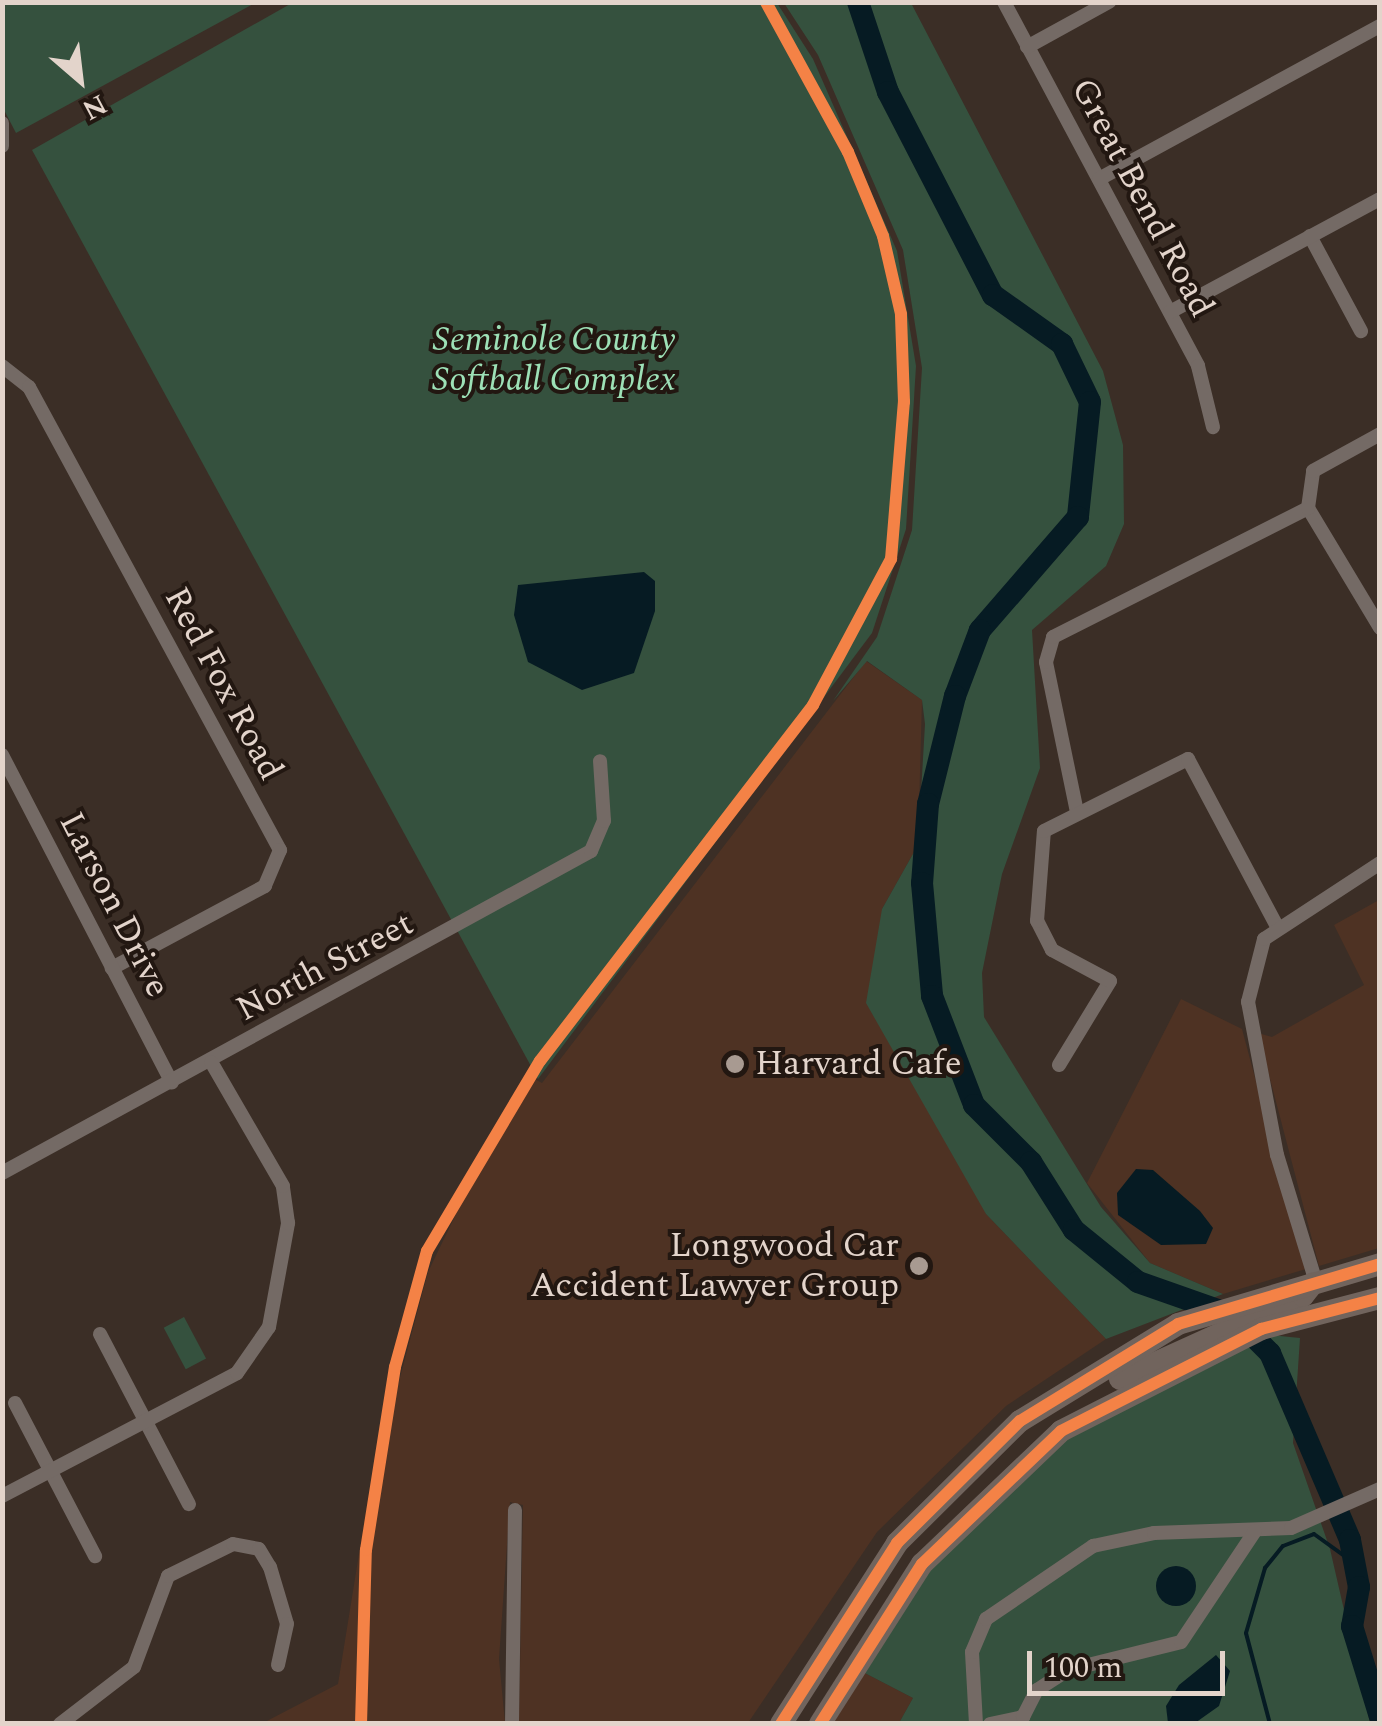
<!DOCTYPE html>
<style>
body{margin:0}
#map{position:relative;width:1382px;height:1726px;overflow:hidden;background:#3b2e26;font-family:Spectral,serif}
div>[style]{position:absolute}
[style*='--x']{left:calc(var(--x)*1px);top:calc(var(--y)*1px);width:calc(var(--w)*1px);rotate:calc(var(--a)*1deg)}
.built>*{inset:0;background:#4e3223}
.green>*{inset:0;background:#35513e;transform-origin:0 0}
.water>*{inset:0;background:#061b23}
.round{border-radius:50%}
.stream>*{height:4px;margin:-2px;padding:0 2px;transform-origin:2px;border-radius:2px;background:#061b23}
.river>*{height:22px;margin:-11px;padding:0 11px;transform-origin:11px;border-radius:11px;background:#061b23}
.street>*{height:14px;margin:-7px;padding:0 7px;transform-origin:7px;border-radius:7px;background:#746a65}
.primary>*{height:22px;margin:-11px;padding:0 11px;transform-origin:11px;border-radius:11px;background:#71645d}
.cycleway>*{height:12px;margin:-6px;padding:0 6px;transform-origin:6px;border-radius:6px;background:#f48246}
.dots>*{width:28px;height:28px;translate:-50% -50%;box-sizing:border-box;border:5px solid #221711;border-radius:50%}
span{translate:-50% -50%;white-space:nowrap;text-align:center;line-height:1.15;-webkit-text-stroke:8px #221711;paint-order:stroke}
.street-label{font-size:35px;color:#e3d4cb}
.park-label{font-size:35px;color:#9de1b7;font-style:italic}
.poi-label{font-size:35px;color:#e3d4cb}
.left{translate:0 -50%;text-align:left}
.right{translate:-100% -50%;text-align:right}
.frame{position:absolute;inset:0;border:5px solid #e3d4cb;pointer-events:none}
.north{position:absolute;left:30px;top:30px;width:100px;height:100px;-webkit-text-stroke:8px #221711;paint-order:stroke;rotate:152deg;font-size:28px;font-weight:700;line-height:40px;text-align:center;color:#e3d4cb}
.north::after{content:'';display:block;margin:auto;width:35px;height:45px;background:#e3d4cb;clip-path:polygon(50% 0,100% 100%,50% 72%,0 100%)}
.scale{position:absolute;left:1027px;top:1651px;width:198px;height:45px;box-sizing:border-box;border:5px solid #e3d4cb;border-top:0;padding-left:12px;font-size:30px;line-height:35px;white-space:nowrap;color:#e3d4cb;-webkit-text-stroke:8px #221711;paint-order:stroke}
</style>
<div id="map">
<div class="built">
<div style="clip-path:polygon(866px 661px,922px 700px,918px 845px,882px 909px,986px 1214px,1106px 1339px,1006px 1406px,877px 1532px,748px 1723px,519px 1723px,523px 1505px,510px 1502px,499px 1659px,505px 1723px,261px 1724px,338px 1684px,368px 1498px,428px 1272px,512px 1098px,529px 1076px,542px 1083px)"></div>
<div style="clip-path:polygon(1379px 900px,1379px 1248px,1319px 1266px,1258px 1033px,1272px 1037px,1364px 985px,1334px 925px)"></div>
<div style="clip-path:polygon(1181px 999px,1242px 1029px,1306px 1269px,1223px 1294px,1150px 1263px,1087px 1183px)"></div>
<div style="clip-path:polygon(859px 1670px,913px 1698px,899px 1723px,828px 1724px)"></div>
</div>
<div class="green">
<div style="clip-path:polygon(3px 2px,255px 2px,255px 3px,16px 133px,3px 108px)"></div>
<div style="clip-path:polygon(292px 3px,777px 3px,813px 59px,897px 251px,916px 366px,906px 529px,872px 633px,538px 1079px,32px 150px)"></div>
<div style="clip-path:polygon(784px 3px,911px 3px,1103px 371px,1123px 445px,1124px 524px,1106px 566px,1032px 630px,1040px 768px,1002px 874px,982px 973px,984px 1017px,1101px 1207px,1150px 1263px,1223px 1294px,1106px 1339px,986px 1214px,866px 1003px,882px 909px,918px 845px,925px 724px,922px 700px,867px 661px,833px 701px,877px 637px,912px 530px,922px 368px,903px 250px,818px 55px)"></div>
<div style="left:184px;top:1317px;width:47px;height:23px;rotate:62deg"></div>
<div style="clip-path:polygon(1270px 1335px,1300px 1338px,1293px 1443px,1330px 1549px,1370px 1723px,899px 1723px,913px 1698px,859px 1670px,944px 1551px,1065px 1437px)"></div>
</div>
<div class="water">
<div style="clip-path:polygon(644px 572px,655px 581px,655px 611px,634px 673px,582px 690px,528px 662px,514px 615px,518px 585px)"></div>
<div style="clip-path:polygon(1136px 1169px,1153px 1170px,1200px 1211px,1213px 1228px,1206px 1244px,1161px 1245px,1118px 1215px,1117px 1193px)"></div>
<div class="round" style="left:1156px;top:1566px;width:40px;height:40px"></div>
<div style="clip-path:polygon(1216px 1655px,1230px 1671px,1219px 1706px,1195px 1723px,1168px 1723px,1166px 1706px,1179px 1685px)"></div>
</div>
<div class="stream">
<div style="--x:1270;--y:1724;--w:94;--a:-104.8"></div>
<div style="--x:1246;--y:1633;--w:68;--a:-73.7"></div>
<div style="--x:1265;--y:1568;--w:28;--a:-51"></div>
<div style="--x:1283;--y:1546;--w:33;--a:-21"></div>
<div style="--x:1314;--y:1534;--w:49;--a:35.9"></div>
</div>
<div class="river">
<div style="--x:858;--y:2;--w:95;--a:71.6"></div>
<div style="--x:888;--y:92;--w:229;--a:62.7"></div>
<div style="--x:993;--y:295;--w:85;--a:35.4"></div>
<div style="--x:1062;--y:344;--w:64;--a:64.2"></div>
<div style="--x:1090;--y:402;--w:116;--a:96"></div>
<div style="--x:1078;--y:517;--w:150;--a:130.9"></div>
<div style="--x:980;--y:630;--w:71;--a:110.7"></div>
<div style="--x:955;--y:696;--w:111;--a:104"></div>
<div style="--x:928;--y:804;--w:79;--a:94.3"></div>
<div style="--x:922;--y:883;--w:113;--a:84.9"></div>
<div style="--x:932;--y:996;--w:117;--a:68.9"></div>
<div style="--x:974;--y:1105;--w:81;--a:45"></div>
<div style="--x:1031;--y:1162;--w:80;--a:57.7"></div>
<div style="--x:1074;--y:1230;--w:82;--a:39.1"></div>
<div style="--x:1138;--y:1282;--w:100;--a:19.3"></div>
<div style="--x:1232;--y:1315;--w:54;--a:45"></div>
<div style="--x:1270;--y:1353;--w:203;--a:66.8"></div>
<div style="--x:1350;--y:1540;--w:48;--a:79.2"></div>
<div style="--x:1359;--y:1587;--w:40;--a:100"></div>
<div style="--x:1352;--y:1626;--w:95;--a:72.9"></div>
</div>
<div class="street">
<div style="--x:1004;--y:2;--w:412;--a:61.9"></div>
<div style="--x:1198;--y:366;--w:63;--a:76.2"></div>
<div style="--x:1027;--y:47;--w:94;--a:-28.8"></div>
<div style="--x:2;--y:123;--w:23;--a:90"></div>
<div style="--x:1099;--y:179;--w:320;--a:-28.6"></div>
<div style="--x:1310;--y:236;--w:108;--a:61.8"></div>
<div style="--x:1170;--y:312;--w:238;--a:-28.3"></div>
<div style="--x:2;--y:366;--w:34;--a:38"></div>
<div style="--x:29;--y:387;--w:527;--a:61.54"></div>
<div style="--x:280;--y:850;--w:39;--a:113"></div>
<div style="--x:265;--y:886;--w:174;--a:151.8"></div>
<div style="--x:1308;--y:508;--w:140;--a:59"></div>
<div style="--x:2;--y:755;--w:369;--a:62.6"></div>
<div style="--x:1077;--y:812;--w:153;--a:-101.7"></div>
<div style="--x:1046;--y:662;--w:26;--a:-74"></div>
<div style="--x:1053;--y:637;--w:286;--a:-26.8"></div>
<div style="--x:1308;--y:508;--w:37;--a:-82"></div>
<div style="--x:1313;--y:471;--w:77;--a:-28.9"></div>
<div style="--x:1059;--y:1065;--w:98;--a:-58.7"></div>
<div style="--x:1110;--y:981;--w:66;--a:-151.9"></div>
<div style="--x:1052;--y:950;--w:33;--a:-117"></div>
<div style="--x:1037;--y:921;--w:90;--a:-85.6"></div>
<div style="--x:1044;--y:831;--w:161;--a:-26.6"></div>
<div style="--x:1188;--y:759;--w:191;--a:62"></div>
<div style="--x:2;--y:1173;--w:671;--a:-28.66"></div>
<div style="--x:591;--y:851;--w:33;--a:-67"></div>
<div style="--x:604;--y:821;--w:60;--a:-93.8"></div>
<div style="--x:1315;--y:1279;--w:130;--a:-107"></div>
<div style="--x:1277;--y:1155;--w:156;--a:-100.7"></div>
<div style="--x:1248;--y:1002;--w:65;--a:-75.7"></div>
<div style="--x:1264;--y:939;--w:139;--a:-33.2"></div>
<div style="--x:100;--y:1334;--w:192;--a:62.4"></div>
<div style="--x:15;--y:1403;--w:173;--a:62.4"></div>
<div style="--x:2;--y:1496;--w:265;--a:-27.6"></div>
<div style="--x:237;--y:1373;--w:56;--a:-55.2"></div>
<div style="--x:269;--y:1327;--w:106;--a:-79.6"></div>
<div style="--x:288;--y:1223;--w:37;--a:-98"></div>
<div style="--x:283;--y:1186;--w:143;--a:-120.1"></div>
<div style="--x:60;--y:1724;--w:93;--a:-37.6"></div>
<div style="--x:134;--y:1667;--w:97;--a:-69.5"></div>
<div style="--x:168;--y:1576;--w:72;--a:-26.2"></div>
<div style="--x:233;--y:1544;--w:26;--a:11"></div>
<div style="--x:259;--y:1549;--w:21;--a:59"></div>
<div style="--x:270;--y:1567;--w:59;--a:73.4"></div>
<div style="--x:287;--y:1624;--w:42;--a:102.4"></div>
<div style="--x:512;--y:1724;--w:214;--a:-89.2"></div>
<div style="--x:976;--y:1724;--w:72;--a:-93.2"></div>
<div style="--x:972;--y:1652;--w:36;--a:-67"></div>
<div style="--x:986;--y:1619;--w:130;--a:-34.3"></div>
<div style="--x:1093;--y:1546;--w:62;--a:-12"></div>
<div style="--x:1154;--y:1533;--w:137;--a:-2.1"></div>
<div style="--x:1291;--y:1528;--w:97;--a:-23.7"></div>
<div style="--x:990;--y:1724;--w:34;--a:-12"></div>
<div style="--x:1023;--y:1717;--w:30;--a:-63"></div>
<div style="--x:1037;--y:1690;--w:37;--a:-33"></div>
<div style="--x:1068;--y:1670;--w:116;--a:-13.9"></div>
<div style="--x:1181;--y:1642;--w:133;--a:-56.3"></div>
</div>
<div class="primary">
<div style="--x:1120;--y:1379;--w:201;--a:-24.4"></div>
<div style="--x:1303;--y:1296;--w:16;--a:-52"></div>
<div style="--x:781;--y:1724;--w:215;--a:-57.3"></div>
<div style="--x:897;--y:1543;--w:173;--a:-44.8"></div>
<div style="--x:1020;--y:1421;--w:185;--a:-31.5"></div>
<div style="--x:1178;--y:1324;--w:211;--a:-16.5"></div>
<div style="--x:820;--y:1724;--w:190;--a:-57.5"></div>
<div style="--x:922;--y:1564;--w:192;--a:-43.7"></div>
<div style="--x:1061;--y:1431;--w:225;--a:-27"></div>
<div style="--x:1261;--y:1329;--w:123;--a:-14.6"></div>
</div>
<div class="cycleway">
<div style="--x:361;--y:1724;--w:174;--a:-88.4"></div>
<div style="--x:366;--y:1550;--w:185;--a:-81"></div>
<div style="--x:395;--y:1367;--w:120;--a:-74.6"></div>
<div style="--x:427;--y:1251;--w:221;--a:-59.3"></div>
<div style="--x:540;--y:1061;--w:449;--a:-52.5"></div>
<div style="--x:813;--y:705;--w:166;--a:-61.9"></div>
<div style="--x:891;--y:559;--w:158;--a:-85.3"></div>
<div style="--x:904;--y:402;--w:88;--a:-92"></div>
<div style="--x:901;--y:314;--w:80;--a:-103"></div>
<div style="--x:883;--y:236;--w:91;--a:-112.6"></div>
<div style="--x:848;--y:152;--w:171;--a:-118.7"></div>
<div style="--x:781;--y:1724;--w:215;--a:-57.3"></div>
<div style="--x:897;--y:1543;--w:173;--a:-44.8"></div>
<div style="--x:1020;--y:1421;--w:185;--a:-31.5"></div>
<div style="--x:1178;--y:1324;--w:211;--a:-16.5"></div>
<div style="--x:820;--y:1724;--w:190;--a:-57.5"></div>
<div style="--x:922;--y:1564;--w:192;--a:-43.7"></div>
<div style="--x:1061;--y:1431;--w:225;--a:-27"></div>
<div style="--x:1261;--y:1329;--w:123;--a:-14.6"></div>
</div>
<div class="dots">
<div style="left:735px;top:1064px;background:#a89a91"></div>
<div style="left:919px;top:1266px;background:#a89a91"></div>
</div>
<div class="street-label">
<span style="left:1142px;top:198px;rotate:62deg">Great Bend Road</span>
<span style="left:223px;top:684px;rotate:62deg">Red Fox Road</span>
<span style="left:114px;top:905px;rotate:63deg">Larson Drive</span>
<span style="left:325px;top:967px;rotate:-28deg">North Street</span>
</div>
<div class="park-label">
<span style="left:554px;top:360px">Seminole County<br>Softball Complex</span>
</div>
<div class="poi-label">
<span class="left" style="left:755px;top:1064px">Harvard Cafe</span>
<span class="right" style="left:899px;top:1266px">Longwood Car<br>Accident Lawyer Group</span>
</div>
<div class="frame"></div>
<div class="north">N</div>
<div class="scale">100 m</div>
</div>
